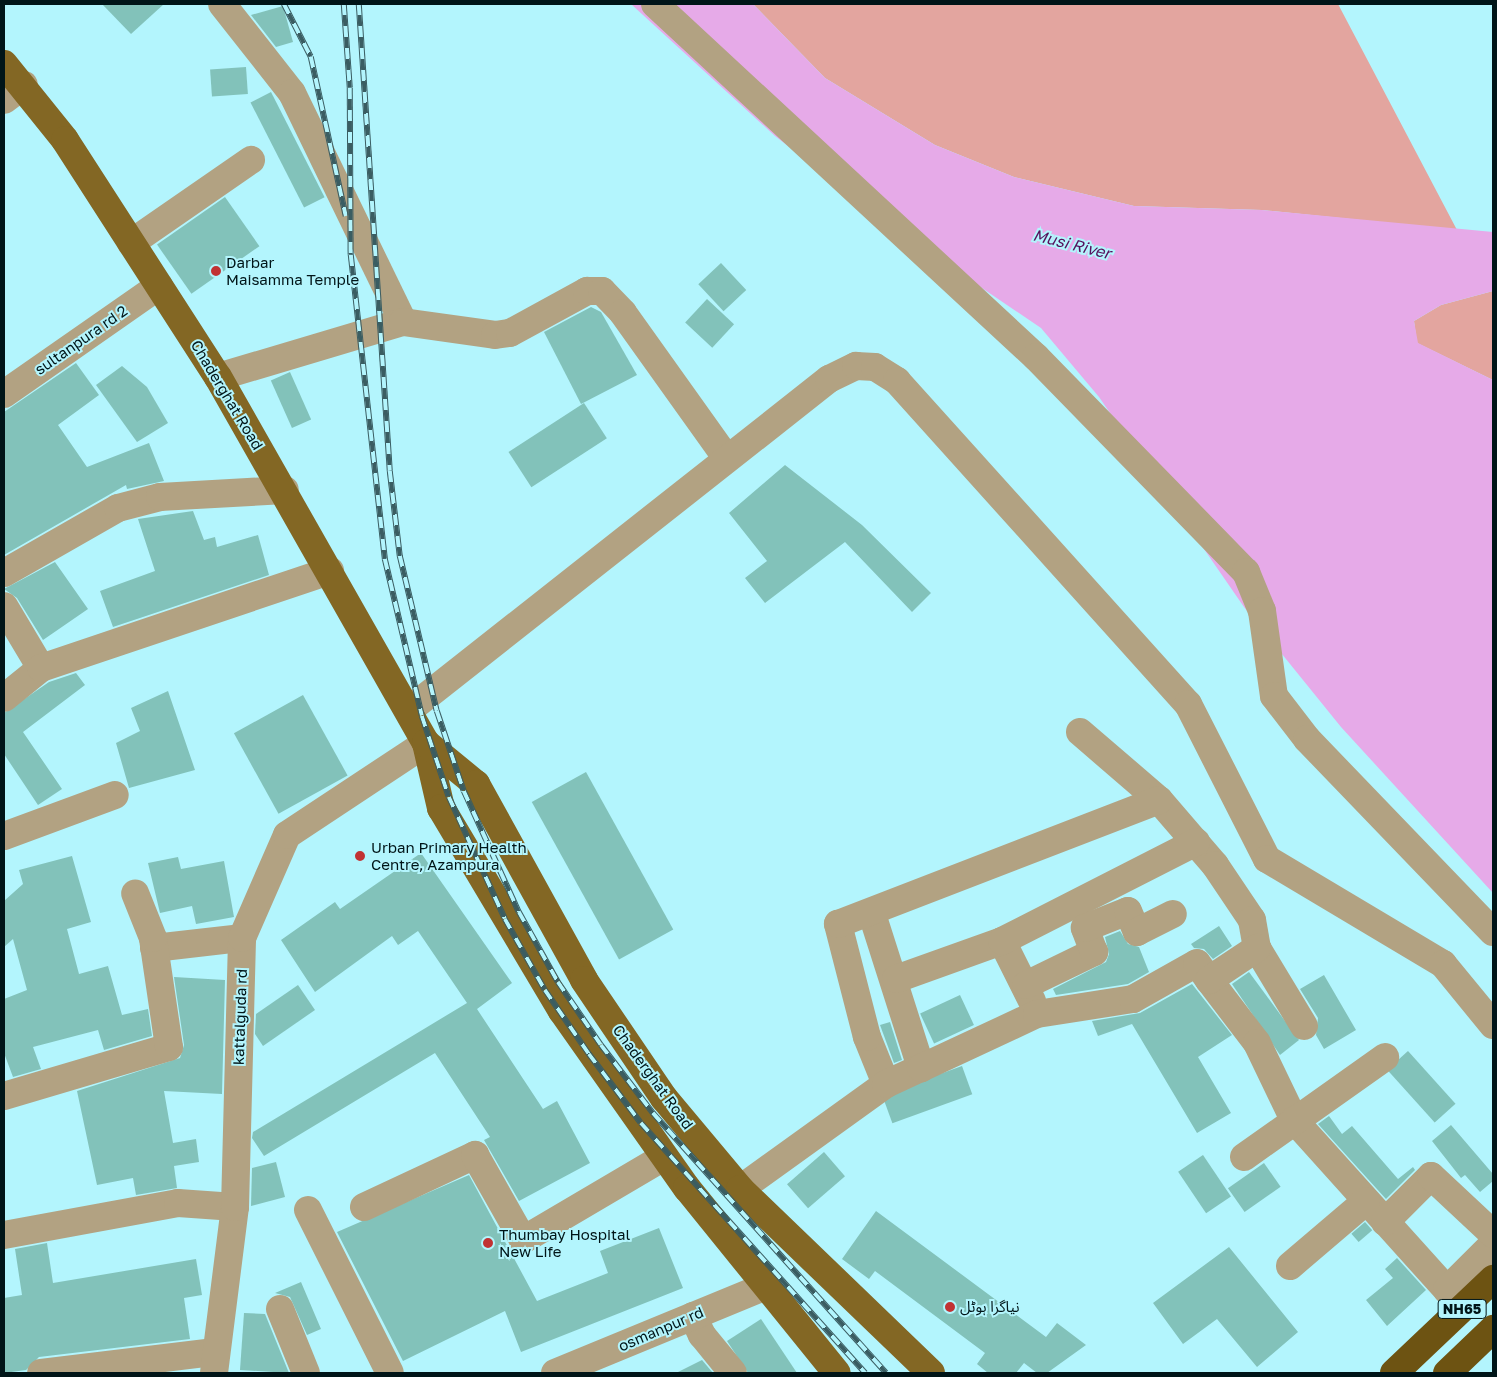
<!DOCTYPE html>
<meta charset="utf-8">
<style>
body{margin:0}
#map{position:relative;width:1497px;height:1377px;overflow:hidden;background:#b3f5fd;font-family:"Golos Text","Noto Sans Arabic",sans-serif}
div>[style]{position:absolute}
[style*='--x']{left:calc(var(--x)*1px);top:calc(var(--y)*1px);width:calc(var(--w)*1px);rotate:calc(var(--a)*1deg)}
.green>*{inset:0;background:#e3a59f}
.water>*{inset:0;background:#e6aae8}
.building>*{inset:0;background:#82c2ba;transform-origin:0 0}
.minor>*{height:28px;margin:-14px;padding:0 14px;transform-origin:14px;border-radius:14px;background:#b2a282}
.major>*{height:28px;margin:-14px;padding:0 14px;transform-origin:14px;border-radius:14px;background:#836724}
.highway>*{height:28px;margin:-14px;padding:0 14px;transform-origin:14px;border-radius:14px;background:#6d5312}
.rail>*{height:5.5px;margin-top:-2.75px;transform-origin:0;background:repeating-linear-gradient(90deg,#b3f5fd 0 11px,#3a5d62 0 22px);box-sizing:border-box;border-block:1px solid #3a5d62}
.dots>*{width:14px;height:14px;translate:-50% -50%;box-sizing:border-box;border:2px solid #b3f5fd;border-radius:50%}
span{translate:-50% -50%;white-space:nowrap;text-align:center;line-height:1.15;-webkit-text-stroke:4px #b3f5fd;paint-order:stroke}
.shield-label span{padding:1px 4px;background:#b3f5fd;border:1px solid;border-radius:4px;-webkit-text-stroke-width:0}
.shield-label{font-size:14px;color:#001518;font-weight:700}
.poi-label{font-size:15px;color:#001518}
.left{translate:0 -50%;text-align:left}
.street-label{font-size:15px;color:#001518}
.water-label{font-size:16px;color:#57105c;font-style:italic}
.frame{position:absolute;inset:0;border:5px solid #001518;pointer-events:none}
</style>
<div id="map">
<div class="green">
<div style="clip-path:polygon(753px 4px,1338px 4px,1457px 230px,1262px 210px,1134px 206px,1014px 177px,935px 145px,825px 78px)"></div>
<div style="clip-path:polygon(1493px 291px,1493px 380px,1417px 343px,1414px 321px,1441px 305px)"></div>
</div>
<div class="water">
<div style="clip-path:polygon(631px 4px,753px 4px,825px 78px,935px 145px,1014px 177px,1134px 206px,1262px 210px,1493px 232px,1493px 291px,1441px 305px,1414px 321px,1418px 343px,1493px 380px,1493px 893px,1341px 727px,1244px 607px,1099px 397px,1041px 328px,901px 233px,775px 136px)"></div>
</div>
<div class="building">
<div style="clip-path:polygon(102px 4px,164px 4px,131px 34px)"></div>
<div style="clip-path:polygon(283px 6px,293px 42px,276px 47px,251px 15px)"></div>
<div style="left:246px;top:67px;width:27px;height:36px;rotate:86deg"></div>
<div style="left:271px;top:92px;width:118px;height:23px;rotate:63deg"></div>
<div style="left:225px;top:197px;width:60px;height:83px;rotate:55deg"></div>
<div style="left:721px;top:263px;width:37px;height:31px;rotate:47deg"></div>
<div style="left:707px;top:299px;width:37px;height:32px;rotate:43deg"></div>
<div style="clip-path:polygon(591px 307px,601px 312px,637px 375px,581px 404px,544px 332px)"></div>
<div style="clip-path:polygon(76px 363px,99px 395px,58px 425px,87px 467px,149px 443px,164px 481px,127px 489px,126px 485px,4px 555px,4px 412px)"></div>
<div style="clip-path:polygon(122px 366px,147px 387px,168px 423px,137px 442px,96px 385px)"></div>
<div style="left:290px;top:372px;width:52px;height:21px;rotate:66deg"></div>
<div style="left:584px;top:403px;width:42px;height:90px;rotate:57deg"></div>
<div style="clip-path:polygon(785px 465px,862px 525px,931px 593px,912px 612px,845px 542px,765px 603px,745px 578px,767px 561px,729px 513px)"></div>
<div style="clip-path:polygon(193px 511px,204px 540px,215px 537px,217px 547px,258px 535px,269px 575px,113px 627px,100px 591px,155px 571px,138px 519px)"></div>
<div style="clip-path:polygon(55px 562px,88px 609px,43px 640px,17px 598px,4px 589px)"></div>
<div style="clip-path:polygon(76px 673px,85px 685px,23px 732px,62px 789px,38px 805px,4px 754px,4px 713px,49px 682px)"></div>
<div style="clip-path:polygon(168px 691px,195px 770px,129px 788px,116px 743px,140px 731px,131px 708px)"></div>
<div style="left:303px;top:695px;width:92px;height:79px;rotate:61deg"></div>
<div style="left:586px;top:772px;width:180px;height:62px;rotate:61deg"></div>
<div style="clip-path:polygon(421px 853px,512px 983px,477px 1009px,543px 1109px,557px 1101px,590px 1163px,519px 1201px,484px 1140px,490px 1137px,435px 1053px,264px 1156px,252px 1138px,253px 1132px,467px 1003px,418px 931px,398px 945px,392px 936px,315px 992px,281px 940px,335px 902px,340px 909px)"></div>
<div style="clip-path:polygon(72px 856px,91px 922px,67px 929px,79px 974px,108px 966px,122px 1015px,148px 1009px,152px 1036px,104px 1050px,98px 1030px,33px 1047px,41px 1069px,13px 1077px,4px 1053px,4px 999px,27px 990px,13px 939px,4px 947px,4px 901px,23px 884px,19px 870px)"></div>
<div style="clip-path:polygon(178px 857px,181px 869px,224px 861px,234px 917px,196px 924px,192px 906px,160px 913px,148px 863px)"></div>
<div style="clip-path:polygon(1219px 926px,1232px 946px,1213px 959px,1204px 949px,1194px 948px,1191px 944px)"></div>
<div style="clip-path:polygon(1120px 931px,1128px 944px,1139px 947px,1149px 972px,1128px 984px,1056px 995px,1053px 989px,1106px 962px,1109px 954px,1105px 937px)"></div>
<div style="clip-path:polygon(1249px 972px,1299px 1040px,1280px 1055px,1232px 984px)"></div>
<div style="clip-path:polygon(1324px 975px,1356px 1030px,1324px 1049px,1316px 1035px,1318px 1018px,1300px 989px)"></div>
<div style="clip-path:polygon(174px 977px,225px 980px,222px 1094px,164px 1091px,173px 1143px,196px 1139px,199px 1162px,174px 1166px,177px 1188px,136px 1195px,133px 1178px,97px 1185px,77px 1091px,180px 1058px,184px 1045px)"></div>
<div style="clip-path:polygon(1192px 984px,1232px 1035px,1198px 1057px,1231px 1113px,1197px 1133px,1132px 1024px,1098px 1036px,1092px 1021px,1140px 1013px)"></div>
<div style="clip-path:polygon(298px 985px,315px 1010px,263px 1046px,255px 1034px,256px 1014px)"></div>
<div style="left:960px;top:995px;width:33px;height:44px;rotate:65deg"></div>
<div style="clip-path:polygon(890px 1022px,902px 1060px,894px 1063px,880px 1025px)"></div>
<div style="left:1408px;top:1051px;width:71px;height:28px;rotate:48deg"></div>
<div style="left:962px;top:1066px;width:30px;height:85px;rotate:70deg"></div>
<div style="clip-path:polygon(1329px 1116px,1342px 1134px,1352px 1126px,1398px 1179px,1413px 1167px,1415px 1170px,1386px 1199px,1318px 1124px)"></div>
<div style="clip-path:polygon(1451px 1125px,1493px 1174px,1493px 1181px,1480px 1192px,1465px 1175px,1461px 1178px,1432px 1141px)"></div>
<div style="left:824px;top:1152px;width:32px;height:49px;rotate:49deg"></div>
<div style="left:1203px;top:1155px;width:50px;height:30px;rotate:56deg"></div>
<div style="clip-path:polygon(276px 1162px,285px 1197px,251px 1206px,252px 1168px)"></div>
<div style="left:1264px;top:1163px;width:29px;height:44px;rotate:55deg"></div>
<div style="clip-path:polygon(469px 1175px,537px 1301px,608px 1273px,600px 1251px,659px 1228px,683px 1288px,521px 1352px,505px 1311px,403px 1361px,337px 1232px)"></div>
<div style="clip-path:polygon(876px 1211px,1046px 1337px,1057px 1323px,1086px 1345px,1047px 1373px,1037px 1373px,1024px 1363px,1016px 1373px,988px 1373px,977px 1364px,985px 1353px,875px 1271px,869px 1279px,842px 1259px)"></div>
<div style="left:1365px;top:1222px;width:11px;height:18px;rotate:49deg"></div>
<div style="clip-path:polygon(47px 1243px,53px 1283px,196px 1259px,202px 1295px,184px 1298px,190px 1339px,39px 1357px,26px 1370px,4px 1373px,4px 1298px,22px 1295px,15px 1249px)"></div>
<div style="clip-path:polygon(1229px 1247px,1298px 1332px,1257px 1367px,1217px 1319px,1183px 1344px,1153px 1303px)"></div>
<div style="clip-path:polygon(1397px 1258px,1426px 1290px,1387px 1326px,1366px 1300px,1393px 1278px,1385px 1269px)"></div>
<div style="clip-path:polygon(301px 1282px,321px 1329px,307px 1335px,290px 1297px,275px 1293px)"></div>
<div style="clip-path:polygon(244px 1313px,265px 1314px,289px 1373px,240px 1370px)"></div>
<div style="clip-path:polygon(761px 1319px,797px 1373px,748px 1373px,727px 1341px)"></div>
<div style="clip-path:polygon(702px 1360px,713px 1373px,676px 1373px)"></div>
</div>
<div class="minor">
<div style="--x:222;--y:4;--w:113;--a:51.8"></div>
<div style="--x:292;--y:93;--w:254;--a:64.1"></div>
<div style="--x:655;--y:4;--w:519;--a:42.82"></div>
<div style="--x:1036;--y:357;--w:301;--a:45.7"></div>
<div style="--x:1246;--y:572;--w:42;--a:67.7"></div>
<div style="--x:1262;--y:611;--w:86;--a:82"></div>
<div style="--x:1274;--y:696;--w:54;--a:52.5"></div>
<div style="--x:1307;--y:739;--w:268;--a:46.1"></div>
<div style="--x:4;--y:100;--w:25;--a:-37"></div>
<div style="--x:131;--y:243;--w:146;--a:-34.7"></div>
<div style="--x:218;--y:377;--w:193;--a:-16.6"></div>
<div style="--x:403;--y:322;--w:93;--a:8"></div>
<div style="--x:495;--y:335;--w:15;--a:-8"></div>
<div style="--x:510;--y:333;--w:88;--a:-28.6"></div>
<div style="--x:587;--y:291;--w:15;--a:0"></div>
<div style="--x:602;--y:291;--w:30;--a:46"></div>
<div style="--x:623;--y:313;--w:179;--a:54.5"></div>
<div style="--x:4;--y:394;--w:189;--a:-34.9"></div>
<div style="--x:4;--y:573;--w:131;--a:-29.7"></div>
<div style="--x:118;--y:508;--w:43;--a:-14.7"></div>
<div style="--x:160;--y:497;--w:125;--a:-3.2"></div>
<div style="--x:4;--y:606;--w:72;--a:59.2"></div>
<div style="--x:4;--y:698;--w:48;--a:-39"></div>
<div style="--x:41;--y:668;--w:305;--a:-18.6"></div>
<div style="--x:409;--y:710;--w:535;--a:-38.24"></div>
<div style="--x:829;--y:379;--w:30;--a:-26"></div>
<div style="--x:856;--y:366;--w:19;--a:3"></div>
<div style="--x:875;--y:367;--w:26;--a:32"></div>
<div style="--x:897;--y:381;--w:435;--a:48"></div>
<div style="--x:1188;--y:704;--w:174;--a:63"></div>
<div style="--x:1267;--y:859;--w:205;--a:30.8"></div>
<div style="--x:1443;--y:964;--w:79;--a:50.7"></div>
<div style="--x:1080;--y:732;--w:104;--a:40.7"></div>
<div style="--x:1159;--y:800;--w:86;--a:49.3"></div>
<div style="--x:1215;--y:865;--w:66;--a:56.1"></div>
<div style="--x:1252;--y:920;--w:28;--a:80"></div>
<div style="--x:1257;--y:948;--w:91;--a:58.9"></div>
<div style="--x:4;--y:836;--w:118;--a:-20.3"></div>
<div style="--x:872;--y:914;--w:162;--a:72.3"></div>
<div style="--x:1002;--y:941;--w:67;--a:63.4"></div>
<div style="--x:154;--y:948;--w:89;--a:-6.5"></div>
<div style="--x:896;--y:979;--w:113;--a:-19.7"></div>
<div style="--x:1002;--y:941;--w:218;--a:-27"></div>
<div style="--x:1209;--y:980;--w:79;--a:52.7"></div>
<div style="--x:1257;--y:1043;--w:85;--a:64.3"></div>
<div style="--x:1294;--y:1120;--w:229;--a:48"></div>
<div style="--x:1447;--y:1290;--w:65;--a:-45"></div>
<div style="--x:1026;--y:985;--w:76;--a:-25.9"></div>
<div style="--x:1094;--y:952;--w:26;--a:-111"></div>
<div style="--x:1085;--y:928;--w:46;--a:-21.6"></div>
<div style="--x:1128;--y:911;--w:23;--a:67"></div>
<div style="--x:1137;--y:932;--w:40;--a:-26.6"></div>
<div style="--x:886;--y:1084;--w:51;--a:-112"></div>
<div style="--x:867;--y:1037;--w:117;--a:-104.4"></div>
<div style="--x:838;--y:924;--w:344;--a:-21.1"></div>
<div style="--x:4;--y:1096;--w:172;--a:-16.5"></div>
<div style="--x:169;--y:1047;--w:110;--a:-98.4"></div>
<div style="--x:153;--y:938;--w:48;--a:-111.8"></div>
<div style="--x:1244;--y:1157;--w:173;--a:-35.3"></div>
<div style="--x:740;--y:1189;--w:180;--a:-35.7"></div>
<div style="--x:886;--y:1084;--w:38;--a:-25"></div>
<div style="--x:921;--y:1068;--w:128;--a:-25"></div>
<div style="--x:1037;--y:1014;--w:97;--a:-8.9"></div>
<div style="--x:1133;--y:999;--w:73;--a:-29.4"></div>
<div style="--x:1197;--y:963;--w:21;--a:55"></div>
<div style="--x:1209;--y:980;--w:58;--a:-33.7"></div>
<div style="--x:364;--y:1207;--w:123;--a:-25.1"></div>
<div style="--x:475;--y:1155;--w:98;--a:60.5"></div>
<div style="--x:523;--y:1240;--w:164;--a:-30.5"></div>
<div style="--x:308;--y:1210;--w:182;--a:63.3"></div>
<div style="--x:1385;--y:1222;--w:65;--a:-45"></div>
<div style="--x:1431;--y:1176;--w:85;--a:43.1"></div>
<div style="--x:4;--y:1235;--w:177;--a:-10.4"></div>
<div style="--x:178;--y:1203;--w:57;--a:4"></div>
<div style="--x:1290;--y:1266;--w:100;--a:-40.5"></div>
<div style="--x:280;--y:1309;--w:69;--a:67.9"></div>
<div style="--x:693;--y:1316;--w:21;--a:65"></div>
<div style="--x:702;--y:1335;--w:49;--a:50.8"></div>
<div style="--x:41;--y:1373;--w:175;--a:-6.9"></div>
<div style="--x:214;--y:1373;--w:167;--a:-82.8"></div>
<div style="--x:235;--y:1207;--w:269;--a:-88.5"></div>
<div style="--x:242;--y:938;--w:112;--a:-66.4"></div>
<div style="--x:287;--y:835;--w:167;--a:-33.5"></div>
<div style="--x:555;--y:1373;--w:230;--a:-22.4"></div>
</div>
<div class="major">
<div style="--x:4;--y:64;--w:97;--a:51.2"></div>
<div style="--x:65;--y:140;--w:282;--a:57.2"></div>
<div style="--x:218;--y:377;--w:421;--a:60.4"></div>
<div style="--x:426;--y:743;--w:67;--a:77"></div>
<div style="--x:441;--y:808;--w:236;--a:59.2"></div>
<div style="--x:562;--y:1011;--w:217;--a:54.8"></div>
<div style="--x:687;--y:1188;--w:238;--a:51"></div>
<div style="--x:426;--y:743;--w:65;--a:39.4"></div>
<div style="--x:476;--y:784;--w:224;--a:61.1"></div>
<div style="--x:584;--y:980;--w:143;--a:55.9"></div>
<div style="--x:664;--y:1098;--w:119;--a:50.1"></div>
<div style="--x:740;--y:1189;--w:265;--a:43.9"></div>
</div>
<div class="highway">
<div style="--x:1394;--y:1373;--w:137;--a:-43.5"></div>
<div style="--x:1447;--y:1373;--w:64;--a:-43.7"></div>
</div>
<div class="rail">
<div style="--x:284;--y:4;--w:59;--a:63"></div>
<div style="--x:311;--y:57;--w:163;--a:77.6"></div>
<div style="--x:344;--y:4;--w:84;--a:85.9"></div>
<div style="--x:350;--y:88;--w:167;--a:89.7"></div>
<div style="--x:351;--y:255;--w:306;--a:83.6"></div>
<div style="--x:385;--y:559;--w:161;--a:76.7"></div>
<div style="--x:422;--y:716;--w:85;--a:71.6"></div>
<div style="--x:449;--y:797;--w:134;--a:65.3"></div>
<div style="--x:505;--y:919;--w:81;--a:60.6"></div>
<div style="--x:545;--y:990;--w:78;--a:55.5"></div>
<div style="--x:589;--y:1054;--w:86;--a:53"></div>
<div style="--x:641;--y:1123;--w:336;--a:48.1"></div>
<div style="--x:359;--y:4;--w:468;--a:86.2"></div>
<div style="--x:390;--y:471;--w:86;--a:83.3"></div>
<div style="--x:400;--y:556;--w:159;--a:76.6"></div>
<div style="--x:437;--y:711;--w:84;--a:71.4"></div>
<div style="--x:464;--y:791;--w:133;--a:65.6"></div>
<div style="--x:519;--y:912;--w:80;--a:60.9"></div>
<div style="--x:558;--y:982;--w:76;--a:55.7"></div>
<div style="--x:601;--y:1045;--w:86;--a:52.6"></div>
<div style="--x:653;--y:1113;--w:349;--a:48.1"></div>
</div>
<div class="dots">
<div style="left:216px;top:271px;background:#c13233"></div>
<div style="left:360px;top:856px;background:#c13233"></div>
<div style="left:488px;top:1243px;background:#c13233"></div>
<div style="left:950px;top:1307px;background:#c13233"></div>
</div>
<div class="shield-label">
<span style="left:1462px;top:1309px">NH65</span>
</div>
<div class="poi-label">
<span class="left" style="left:226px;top:271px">Darbar<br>Maisamma Temple</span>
<span class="left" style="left:371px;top:856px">Urban Primary Health<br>Centre, Azampura</span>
<span class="left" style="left:499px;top:1243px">Thumbay Hospital<br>New Life</span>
<span class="left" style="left:960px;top:1307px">نیاگرا ہوٹل</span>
</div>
<div class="street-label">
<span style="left:81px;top:340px;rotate:-35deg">sultanpura rd 2</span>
<span style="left:227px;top:395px;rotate:59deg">Chaderghat Road</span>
<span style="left:240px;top:1017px;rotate:-88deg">kattalguda rd</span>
<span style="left:653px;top:1077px;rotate:54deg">Chaderghat Road</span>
<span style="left:661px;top:1329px;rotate:-23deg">osmanpur rd</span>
</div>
<div class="water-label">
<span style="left:1072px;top:244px;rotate:14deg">Musi River</span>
</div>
<div class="frame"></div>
</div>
